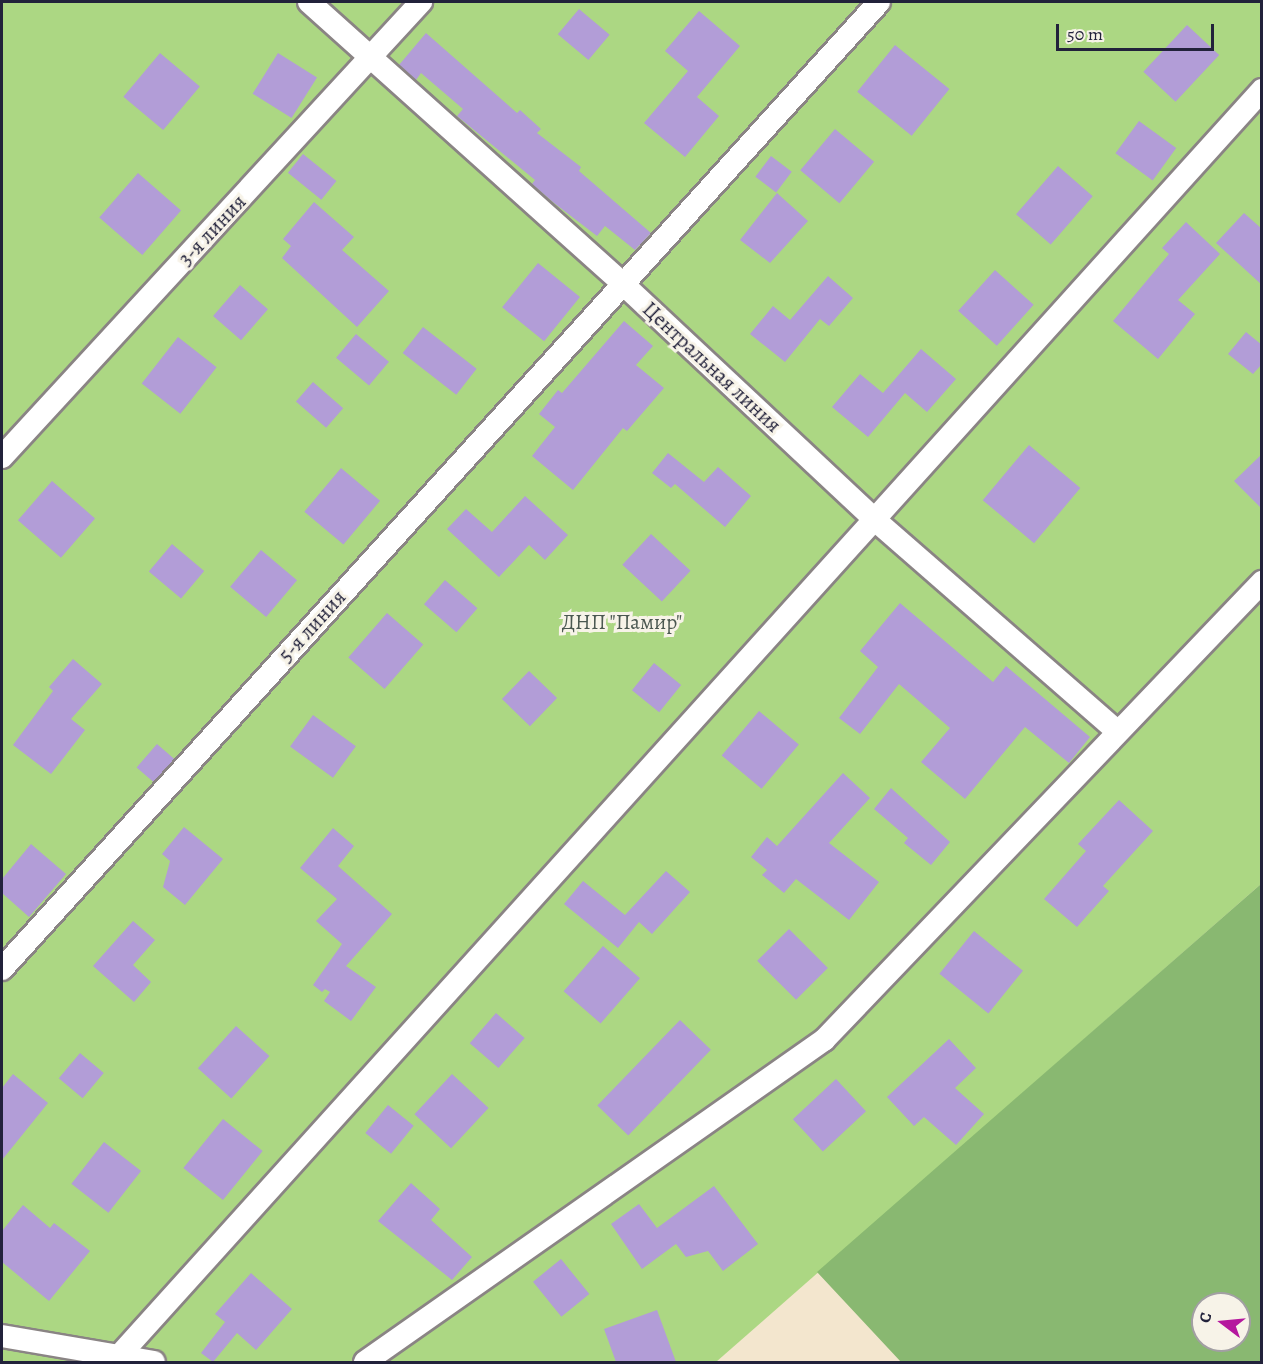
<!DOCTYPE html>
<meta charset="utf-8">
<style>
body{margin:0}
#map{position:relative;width:1263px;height:1364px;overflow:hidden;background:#f3e6ce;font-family:Alegreya,serif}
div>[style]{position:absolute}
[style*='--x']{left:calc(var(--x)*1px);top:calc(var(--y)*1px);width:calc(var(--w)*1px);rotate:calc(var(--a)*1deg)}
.green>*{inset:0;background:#acd783}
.forest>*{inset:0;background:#89b871}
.building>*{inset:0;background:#b29dd7;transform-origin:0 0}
.roads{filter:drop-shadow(2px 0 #8a8484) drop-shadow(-2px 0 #8a8484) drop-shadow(0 2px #8a8484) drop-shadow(0 -2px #8a8484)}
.minor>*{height:22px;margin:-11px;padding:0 11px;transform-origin:11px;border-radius:11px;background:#fff}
span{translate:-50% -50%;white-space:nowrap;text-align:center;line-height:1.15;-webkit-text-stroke:6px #f7f3e8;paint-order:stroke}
.street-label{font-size:21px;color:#22223b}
.park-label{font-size:21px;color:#4b5851}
.frame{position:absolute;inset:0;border:3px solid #22223b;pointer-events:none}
.north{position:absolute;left:1191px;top:1292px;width:60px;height:60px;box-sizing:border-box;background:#f7f3e8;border:2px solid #a29fa3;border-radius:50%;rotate:286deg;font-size:16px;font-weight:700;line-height:24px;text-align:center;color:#22223b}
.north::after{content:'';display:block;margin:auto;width:21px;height:27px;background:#b5179e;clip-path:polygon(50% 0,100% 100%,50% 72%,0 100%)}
.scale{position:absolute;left:1056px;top:24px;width:158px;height:27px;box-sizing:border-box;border:3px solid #22223b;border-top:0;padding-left:8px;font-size:18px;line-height:21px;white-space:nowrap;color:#22223b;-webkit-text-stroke:4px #f7f3e8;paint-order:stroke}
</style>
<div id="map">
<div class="green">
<div style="clip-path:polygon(2px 2px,1261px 2px,1261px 884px,716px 1362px,2px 1362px)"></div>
</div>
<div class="forest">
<div style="clip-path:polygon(evenodd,1261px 884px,1261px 1362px,901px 1362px,817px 1272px,1261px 884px,1203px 1304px,1239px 1304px,1239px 1340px,1203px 1340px,1203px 1304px)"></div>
</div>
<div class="building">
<div style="left:579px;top:9px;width:40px;height:33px;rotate:40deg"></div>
<div style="clip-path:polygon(699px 11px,740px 46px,697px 97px,719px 116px,685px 157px,644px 123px,688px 71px,665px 51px)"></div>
<div style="left:1187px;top:25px;width:44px;height:64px;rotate:43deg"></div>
<div style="clip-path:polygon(426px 33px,517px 113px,520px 110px,541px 129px,537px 133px,581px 167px,579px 171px,651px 233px,635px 250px,605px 226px,597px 236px,554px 203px,532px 184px,535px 180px,457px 116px,463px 109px,421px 73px,416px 80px,399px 65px)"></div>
<div style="left:895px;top:45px;width:70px;height:60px;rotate:39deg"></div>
<div style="left:160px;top:53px;width:52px;height:57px;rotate:40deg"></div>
<div style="left:278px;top:53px;width:46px;height:48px;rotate:32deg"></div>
<div style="left:1139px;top:121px;width:46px;height:40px;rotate:36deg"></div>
<div style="left:835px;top:129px;width:51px;height:54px;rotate:40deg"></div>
<div style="left:303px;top:154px;width:43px;height:24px;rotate:39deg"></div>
<div style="left:771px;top:156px;width:26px;height:26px;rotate:37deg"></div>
<div style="left:1058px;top:166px;width:46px;height:64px;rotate:41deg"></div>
<div style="left:138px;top:173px;width:57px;height:59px;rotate:41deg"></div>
<div style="clip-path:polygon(777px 193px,808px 221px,770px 263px,740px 240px)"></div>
<div style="clip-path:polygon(314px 202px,354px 237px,342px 250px,389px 291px,357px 327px,282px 258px,291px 246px,283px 239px)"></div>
<div style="clip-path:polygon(1244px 213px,1262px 229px,1262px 285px,1216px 243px)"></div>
<div style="clip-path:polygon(1186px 222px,1220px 254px,1178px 300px,1195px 314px,1158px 359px,1113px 321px,1169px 254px,1162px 248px)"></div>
<div style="left:538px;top:263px;width:54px;height:57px;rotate:39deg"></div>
<div style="left:995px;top:270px;width:52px;height:55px;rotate:42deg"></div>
<div style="clip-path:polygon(828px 276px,853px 298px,829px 326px,820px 319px,785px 362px,750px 334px,773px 306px,790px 320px)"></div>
<div style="left:240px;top:285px;width:37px;height:41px;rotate:41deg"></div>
<div style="clip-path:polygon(624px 321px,653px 346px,636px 365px,664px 388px,627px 431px,623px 428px,573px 490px,532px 456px,555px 427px,539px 414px,558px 390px,562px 393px)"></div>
<div style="left:423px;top:327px;width:68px;height:33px;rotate:38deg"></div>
<div style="clip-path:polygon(1246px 332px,1262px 345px,1262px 364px,1253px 374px,1228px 354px)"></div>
<div style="left:356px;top:334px;width:43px;height:31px;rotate:40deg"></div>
<div style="left:178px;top:337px;width:49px;height:59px;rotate:38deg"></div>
<div style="clip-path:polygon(921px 349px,956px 379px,927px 412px,905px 393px,868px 437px,832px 407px,860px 374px,883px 393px)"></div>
<div style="left:313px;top:382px;width:40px;height:26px;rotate:41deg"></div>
<div style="left:1029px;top:445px;width:67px;height:72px;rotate:40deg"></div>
<div style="clip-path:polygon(668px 453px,704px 482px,718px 467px,751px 496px,725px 527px,675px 484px,671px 488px,652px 473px)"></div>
<div style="clip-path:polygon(1262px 454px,1262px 509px,1234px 481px)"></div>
<div style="left:341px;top:468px;width:51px;height:57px;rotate:40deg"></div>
<div style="left:52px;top:481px;width:57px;height:52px;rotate:41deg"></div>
<div style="clip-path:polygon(525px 496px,568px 535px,545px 560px,529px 545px,499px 577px,447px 529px,466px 509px,492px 532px)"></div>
<div style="left:651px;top:534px;width:54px;height:42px;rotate:43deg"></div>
<div style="left:172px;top:544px;width:42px;height:36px;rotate:40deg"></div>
<div style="left:261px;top:550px;width:47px;height:48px;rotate:40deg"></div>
<div style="left:445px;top:580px;width:43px;height:32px;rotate:41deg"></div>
<div style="clip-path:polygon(900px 603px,993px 682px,1006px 666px,1090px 737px,1069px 763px,1025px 727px,965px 799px,921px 762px,950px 728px,899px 684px,860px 734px,839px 718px,878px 667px,860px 651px)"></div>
<div style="left:387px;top:613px;width:48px;height:59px;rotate:41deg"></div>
<div style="clip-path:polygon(73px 659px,102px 684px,71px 719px,85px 730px,51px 774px,13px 745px,53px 691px,49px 687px)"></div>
<div style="left:654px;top:663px;width:35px;height:35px;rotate:39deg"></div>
<div style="left:529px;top:671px;width:39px;height:39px;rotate:44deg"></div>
<div style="left:759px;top:711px;width:52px;height:58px;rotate:40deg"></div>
<div style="left:313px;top:715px;width:53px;height:39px;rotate:36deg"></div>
<div style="left:157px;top:744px;width:23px;height:31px;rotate:41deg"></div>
<div style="clip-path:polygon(843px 773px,870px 798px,829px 843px,879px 882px,849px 920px,796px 879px,784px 893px,762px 875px,767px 870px,751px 857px,767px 837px,777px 846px)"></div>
<div style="clip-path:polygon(891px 788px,950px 842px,931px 865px,904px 843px,908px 838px,874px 809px)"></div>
<div style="clip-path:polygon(1119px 800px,1153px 831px,1103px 886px,1109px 891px,1077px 927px,1044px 899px,1086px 851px,1078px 844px)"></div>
<div style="clip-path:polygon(184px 827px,223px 859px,185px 905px,163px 887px,170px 861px,162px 854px)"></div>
<div style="clip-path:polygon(333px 828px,354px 846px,338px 866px,392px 914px,346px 966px,376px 987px,351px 1021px,324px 1001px,330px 992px,325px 989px,322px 992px,313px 985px,342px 944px,316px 921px,337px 899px,300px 868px)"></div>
<div style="clip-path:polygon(31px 844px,66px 874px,29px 917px,2px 893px,2px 879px)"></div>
<div style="clip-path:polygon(666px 871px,690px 892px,652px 934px,639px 922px,618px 948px,564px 904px,583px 881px,625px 915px)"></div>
<div style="clip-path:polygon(133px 921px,155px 940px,133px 965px,151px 982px,134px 1002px,93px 966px)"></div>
<div style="left:789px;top:929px;width:55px;height:45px;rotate:45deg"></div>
<div style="left:974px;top:931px;width:63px;height:55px;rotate:39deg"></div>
<div style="left:603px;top:946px;width:49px;height:60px;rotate:41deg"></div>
<div style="left:496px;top:1013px;width:38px;height:40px;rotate:41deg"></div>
<div style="left:680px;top:1020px;width:43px;height:119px;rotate:44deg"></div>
<div style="left:236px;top:1026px;width:45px;height:57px;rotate:42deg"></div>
<div style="clip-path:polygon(949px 1039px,976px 1068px,955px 1088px,984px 1114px,956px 1145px,924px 1117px,914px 1126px,887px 1097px)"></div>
<div style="left:80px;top:1053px;width:31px;height:33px;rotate:40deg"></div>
<div style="clip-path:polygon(13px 1074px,48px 1103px,2px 1160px,2px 1088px)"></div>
<div style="left:452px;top:1074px;width:50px;height:55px;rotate:43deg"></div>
<div style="left:836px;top:1079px;width:44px;height:59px;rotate:47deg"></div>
<div style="left:388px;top:1105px;width:33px;height:36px;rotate:39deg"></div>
<div style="left:223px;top:1119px;width:51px;height:63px;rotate:39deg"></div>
<div style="left:104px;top:1142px;width:47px;height:53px;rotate:38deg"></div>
<div style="clip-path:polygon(411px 1183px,440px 1209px,431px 1220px,472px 1257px,452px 1280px,378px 1221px)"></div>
<div style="clip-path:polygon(714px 1186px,758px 1244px,723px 1271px,708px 1251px,686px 1257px,676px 1244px,642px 1269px,611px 1224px,639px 1204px,657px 1228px)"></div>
<div style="clip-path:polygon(23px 1205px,50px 1228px,54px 1223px,90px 1251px,49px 1301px,2px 1262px,2px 1231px)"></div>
<div style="left:561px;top:1259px;width:45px;height:36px;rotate:51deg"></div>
<div style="clip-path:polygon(251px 1273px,292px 1309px,256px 1350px,237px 1333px,213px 1362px,201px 1353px,225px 1322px,215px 1314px)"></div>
<div style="clip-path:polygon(657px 1310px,676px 1362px,616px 1362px,604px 1329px)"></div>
</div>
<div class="roads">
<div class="minor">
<div style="--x:309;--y:2;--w:421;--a:41.9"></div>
<div style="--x:622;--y:283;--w:347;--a:43.1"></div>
<div style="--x:875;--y:520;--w:321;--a:41.1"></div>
<div style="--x:2;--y:457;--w:619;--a:-47.36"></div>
<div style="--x:2;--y:969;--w:1305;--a:-47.79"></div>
<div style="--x:2;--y:1336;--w:154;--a:9.7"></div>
<div style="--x:118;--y:1357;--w:1707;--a:-47.92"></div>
<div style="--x:365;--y:1362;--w:561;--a:-35.05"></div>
<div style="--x:824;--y:1040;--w:634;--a:-46.28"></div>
</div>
</div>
<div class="street-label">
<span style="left:212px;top:230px;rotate:-47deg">3-я линия</span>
<span style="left:712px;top:367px;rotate:43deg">Центральная линия</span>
<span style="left:312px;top:626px;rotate:-48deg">5-я линия</span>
</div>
<div class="park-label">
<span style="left:622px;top:622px">ДНП "Памир"</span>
</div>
<div class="frame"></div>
<div class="north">С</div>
<div class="scale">50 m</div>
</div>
